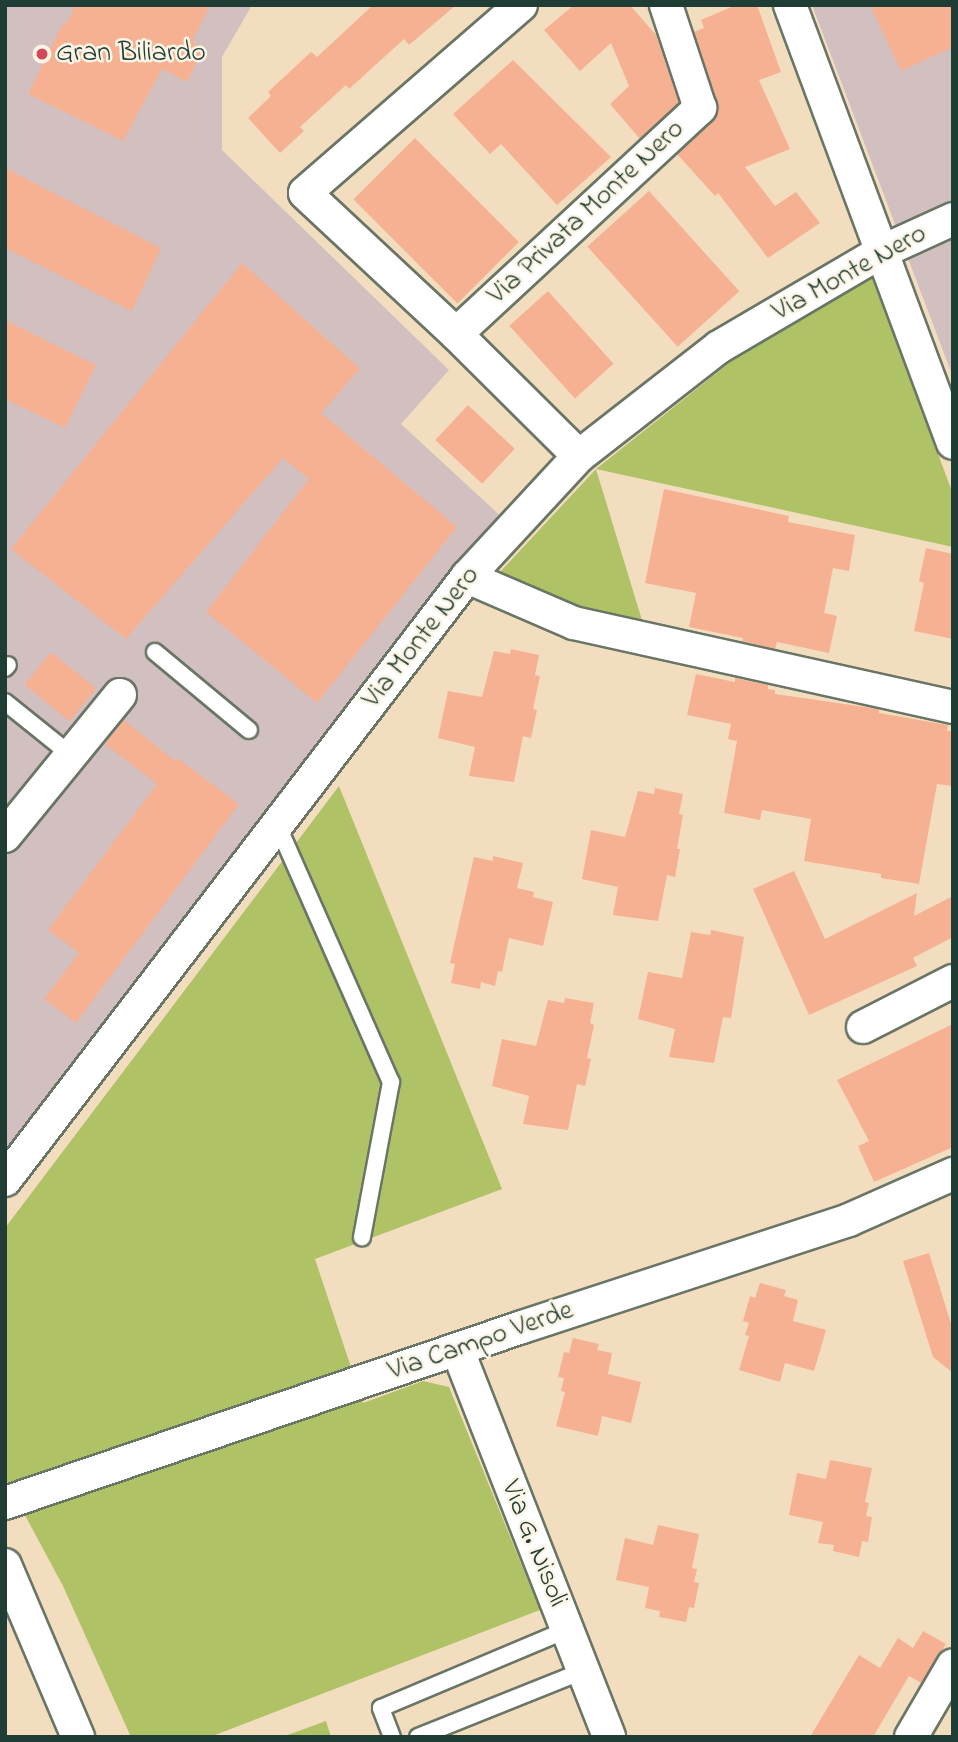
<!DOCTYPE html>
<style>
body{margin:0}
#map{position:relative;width:958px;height:1742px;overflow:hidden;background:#f3ddbf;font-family:"Indie Flower",sans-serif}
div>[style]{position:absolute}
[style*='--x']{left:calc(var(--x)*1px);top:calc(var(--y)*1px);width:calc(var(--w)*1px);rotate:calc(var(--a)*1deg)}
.industrial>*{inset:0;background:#d2bfc0}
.green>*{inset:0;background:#b0c266}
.building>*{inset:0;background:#f6b193;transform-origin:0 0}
.roads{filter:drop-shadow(2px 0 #697565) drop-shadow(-2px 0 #697565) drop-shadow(0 2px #697565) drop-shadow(0 -2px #697565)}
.service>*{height:16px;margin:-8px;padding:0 8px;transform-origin:8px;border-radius:8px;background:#fff}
.minor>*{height:32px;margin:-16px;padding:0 16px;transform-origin:16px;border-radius:16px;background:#fff}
.dots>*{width:19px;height:19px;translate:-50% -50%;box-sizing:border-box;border:4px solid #fcf5e5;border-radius:50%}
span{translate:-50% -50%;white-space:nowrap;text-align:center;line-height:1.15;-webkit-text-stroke:5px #fcf5e5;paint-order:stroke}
.poi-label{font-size:28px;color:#1f3d34}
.left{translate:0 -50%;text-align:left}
.street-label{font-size:28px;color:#1f3d34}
.frame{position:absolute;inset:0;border:7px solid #1f3d34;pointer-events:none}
</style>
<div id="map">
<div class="industrial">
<div style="clip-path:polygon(5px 5px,252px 5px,222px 57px,222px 150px,449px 370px,401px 424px,507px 522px,5px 1168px)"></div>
<div style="clip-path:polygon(812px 5px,953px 5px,953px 377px)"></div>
</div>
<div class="green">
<div style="clip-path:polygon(872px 278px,953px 494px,953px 547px,596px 469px,648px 640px,487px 586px,596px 469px,733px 360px)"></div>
<div style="clip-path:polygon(339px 786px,502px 1189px,315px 1259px,363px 1403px,423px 1381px,449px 1387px,540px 1610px,210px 1737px,131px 1737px,63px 1586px,5px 1478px,5px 1228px)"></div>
<div style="clip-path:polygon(326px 1721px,331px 1737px,282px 1737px)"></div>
</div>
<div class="building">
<div style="clip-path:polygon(76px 5px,210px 5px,192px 42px,204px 48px,187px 82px,162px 69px,123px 141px,28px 94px,63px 23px,66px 24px)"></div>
<div style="clip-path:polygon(373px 5px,456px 5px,409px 45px,404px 39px,349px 89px,346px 85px,300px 127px,304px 131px,280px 153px,248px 118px,271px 96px,268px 92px,311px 52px,317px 57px)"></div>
<div style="clip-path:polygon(574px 5px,630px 5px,656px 35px,679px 103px,640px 139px,610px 104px,629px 86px,611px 43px,580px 71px,544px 30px)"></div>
<div style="clip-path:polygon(736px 5px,757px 5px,781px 72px,759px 80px,790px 149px,745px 167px,775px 206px,796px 192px,820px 223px,768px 258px,718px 193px,715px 196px,677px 154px,712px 121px,718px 112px,694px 32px,704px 28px,701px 20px)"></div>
<div style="clip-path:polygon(870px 5px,953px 5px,953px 47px,901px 71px)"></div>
<div style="clip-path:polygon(513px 60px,611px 157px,557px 205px,501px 144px,490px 154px,453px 114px)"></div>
<div style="left:415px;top:138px;width:147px;height:87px;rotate:45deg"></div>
<div style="clip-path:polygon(5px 168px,161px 248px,132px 311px,5px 248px)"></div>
<div style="left:649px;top:191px;width:135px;height:83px;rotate:48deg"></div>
<div style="clip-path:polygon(242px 263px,360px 369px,321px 413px,457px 527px,317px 703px,206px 612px,309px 479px,283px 458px,126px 639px,11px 549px)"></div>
<div style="left:548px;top:291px;width:98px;height:52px;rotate:48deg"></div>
<div style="clip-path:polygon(5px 320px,96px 365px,65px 428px,5px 399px)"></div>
<div style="left:468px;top:405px;width:64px;height:48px;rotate:43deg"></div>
<div style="clip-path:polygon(664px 489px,789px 516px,788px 522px,855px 535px,849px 571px,833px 568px,824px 613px,837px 616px,829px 653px,777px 642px,775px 649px,742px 641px,743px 638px,689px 627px,696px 593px,645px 583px)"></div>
<div style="clip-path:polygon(926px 548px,953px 554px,953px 639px,914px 631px,924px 583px,919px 581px)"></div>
<div style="clip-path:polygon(511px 649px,539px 655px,535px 675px,540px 676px,533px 709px,537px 710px,531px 738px,523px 736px,514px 782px,469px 776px,475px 747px,438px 738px,448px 691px,482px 697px,494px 651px,510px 654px)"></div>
<div style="left:51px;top:652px;width:58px;height:42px;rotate:39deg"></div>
<div style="clip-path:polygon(696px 674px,735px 682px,735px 678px,768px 685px,768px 689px,775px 690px,775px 694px,879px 709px,879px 713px,948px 725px,947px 731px,953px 731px,953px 786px,937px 784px,919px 884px,881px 878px,881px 874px,804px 861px,811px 819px,762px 810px,760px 820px,724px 813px,737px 741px,728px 739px,731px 724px,687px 715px)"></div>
<div style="clip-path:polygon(124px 720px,175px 761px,177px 758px,239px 804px,76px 1023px,44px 999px,79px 953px,48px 930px,157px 784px,105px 744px)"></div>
<div style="clip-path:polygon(655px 788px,683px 794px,679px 814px,683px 815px,677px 849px,680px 849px,675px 877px,667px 875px,658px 921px,613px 915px,618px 887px,582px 879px,591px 830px,625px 837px,638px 791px,654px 794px)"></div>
<div style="clip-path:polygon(493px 856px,523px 863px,517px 888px,534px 892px,533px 897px,553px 902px,543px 946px,509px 938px,502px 972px,498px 971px,495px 986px,481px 982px,480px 989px,451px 983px,455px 964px,450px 963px,474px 857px,493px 861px)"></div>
<div style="clip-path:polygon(794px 871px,825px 939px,917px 893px,914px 916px,953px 896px,953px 937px,913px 958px,917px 966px,809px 1015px,753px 889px)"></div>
<div style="clip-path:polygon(711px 930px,744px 937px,731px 1018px,723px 1017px,714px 1063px,669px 1057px,675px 1029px,638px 1019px,648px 972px,682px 978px,691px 932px,710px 935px)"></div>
<div style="clip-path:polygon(565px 998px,594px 1003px,590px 1023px,594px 1025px,587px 1058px,591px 1059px,585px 1086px,577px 1084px,568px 1130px,523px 1124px,529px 1096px,492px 1086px,502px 1039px,536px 1046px,548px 1000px,564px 1003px)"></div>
<div style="clip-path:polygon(953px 1024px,953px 1147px,874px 1182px,858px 1146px,869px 1141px,837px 1080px)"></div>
<div style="clip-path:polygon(929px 1253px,953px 1330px,953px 1373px,933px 1357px,903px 1261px)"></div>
<div style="clip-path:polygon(760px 1283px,786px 1290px,784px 1296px,798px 1300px,793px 1321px,826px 1330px,814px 1371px,785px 1363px,780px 1382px,739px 1370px,749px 1336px,745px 1335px,749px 1323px,743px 1321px,750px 1296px,755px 1298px)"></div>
<div style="clip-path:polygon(573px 1338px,599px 1344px,597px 1350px,612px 1353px,608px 1374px,641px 1382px,631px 1423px,602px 1416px,598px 1436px,556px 1426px,565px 1392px,561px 1391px,564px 1378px,558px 1377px,564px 1352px,569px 1353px)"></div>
<div style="clip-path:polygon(830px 1460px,872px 1468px,865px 1502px,869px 1503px,866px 1516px,872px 1517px,868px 1542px,862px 1541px,859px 1557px,833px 1551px,834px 1545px,818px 1543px,823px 1522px,789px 1515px,797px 1473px,826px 1479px)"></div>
<div style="clip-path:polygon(658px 1525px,699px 1534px,692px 1568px,697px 1569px,694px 1582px,699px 1583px,694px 1608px,689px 1607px,686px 1622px,659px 1617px,660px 1611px,645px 1608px,649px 1587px,616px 1580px,625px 1538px,653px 1545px)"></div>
<div style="clip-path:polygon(923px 1631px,946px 1644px,921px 1683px,909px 1676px,873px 1737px,810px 1737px,859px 1655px,880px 1668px,898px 1638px,913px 1648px)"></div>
</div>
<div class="roads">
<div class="service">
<div style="--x:155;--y:652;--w:122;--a:39.7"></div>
<div style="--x:5;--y:668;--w:4;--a:-45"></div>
<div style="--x:5;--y:702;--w:85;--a:38.8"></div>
<div style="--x:277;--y:824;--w:282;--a:66.2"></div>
<div style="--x:391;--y:1082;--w:158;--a:100.6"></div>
<div style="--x:392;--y:1737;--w:31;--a:-111"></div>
<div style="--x:381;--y:1708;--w:202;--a:-22.8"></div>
<div style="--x:418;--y:1737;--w:178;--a:-21.8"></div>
</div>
<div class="minor">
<div style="--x:521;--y:5;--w:286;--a:139"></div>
<div style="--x:305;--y:193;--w:207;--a:43"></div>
<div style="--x:456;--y:334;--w:173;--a:44.8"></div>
<div style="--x:790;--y:5;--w:467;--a:69.6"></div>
<div style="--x:456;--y:334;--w:333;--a:-42.8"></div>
<div style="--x:700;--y:108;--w:108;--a:-108.3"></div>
<div style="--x:467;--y:577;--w:116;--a:23.3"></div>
<div style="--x:574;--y:623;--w:388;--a:12.5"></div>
<div style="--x:5;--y:836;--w:182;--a:-50.8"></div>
<div style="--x:863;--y:1027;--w:101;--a:-27.1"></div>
<div style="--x:5;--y:1180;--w:760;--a:-52.54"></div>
<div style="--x:467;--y:577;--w:165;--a:-47.2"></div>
<div style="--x:579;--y:456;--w:177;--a:-37.9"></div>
<div style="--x:719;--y:347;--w:188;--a:-30.4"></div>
<div style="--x:881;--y:252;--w:79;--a:-24.6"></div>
<div style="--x:458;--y:1351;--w:414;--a:68.6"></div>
<div style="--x:5;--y:1503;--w:546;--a:-18.8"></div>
<div style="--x:522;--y:1327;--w:344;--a:-18.1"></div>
<div style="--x:849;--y:1220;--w:114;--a:-23.9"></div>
<div style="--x:5;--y:1565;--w:187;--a:67"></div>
<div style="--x:911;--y:1737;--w:83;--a:-59.7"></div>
</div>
</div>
<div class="dots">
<div style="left:42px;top:54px;background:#d1495b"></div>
</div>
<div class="poi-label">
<span class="left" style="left:56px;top:54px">Gran Biliardo</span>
</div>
<div class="street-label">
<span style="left:587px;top:213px;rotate:-43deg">Via Privata Monte Nero</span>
<span style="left:850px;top:274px;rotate:-29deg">Via Monte Nero</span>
<span style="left:422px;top:638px;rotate:-52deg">Via Monte Nero</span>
<span style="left:481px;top:1342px;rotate:-19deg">Via Campo Verde</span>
<span style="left:533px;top:1544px;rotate:68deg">Via G. Nisoli</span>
</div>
<div class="frame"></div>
</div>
